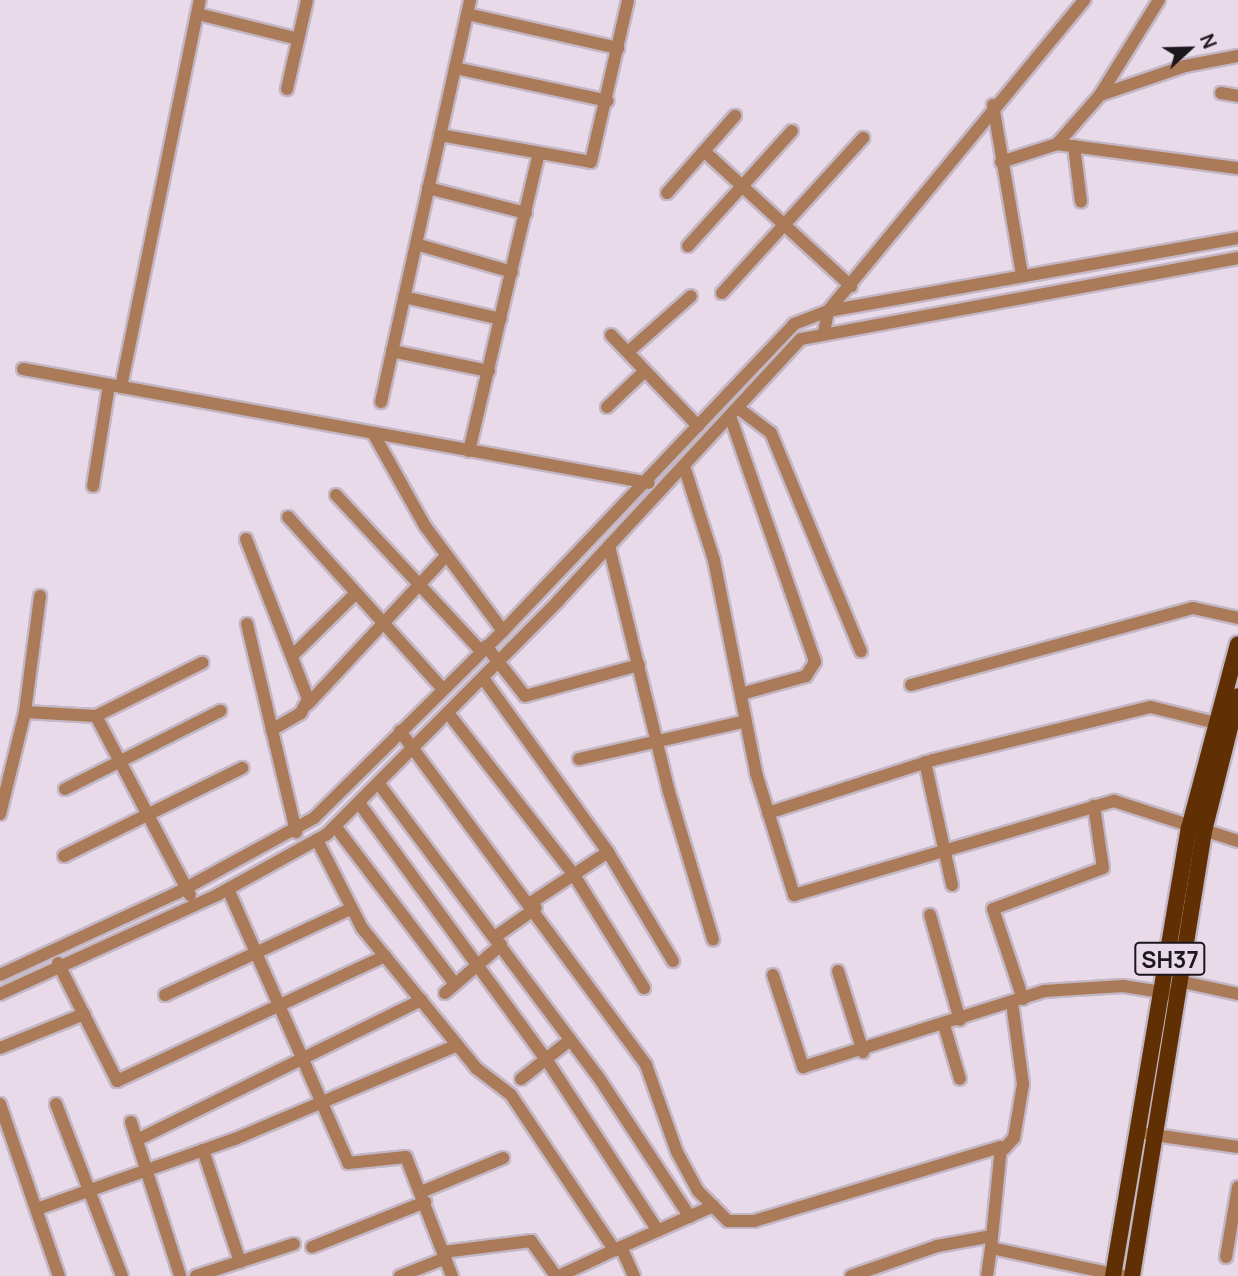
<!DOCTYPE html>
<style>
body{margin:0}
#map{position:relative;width:1238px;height:1276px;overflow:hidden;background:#e9daea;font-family:Manrope,sans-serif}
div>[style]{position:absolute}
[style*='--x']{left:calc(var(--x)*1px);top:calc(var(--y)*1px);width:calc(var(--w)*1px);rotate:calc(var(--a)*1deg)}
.roads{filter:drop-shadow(2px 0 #c4b7c5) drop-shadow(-2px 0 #c4b7c5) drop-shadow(0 2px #c4b7c5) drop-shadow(0 -2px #c4b7c5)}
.minor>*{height:12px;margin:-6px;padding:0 6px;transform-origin:6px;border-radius:6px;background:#aa7a59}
.major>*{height:16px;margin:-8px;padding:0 8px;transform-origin:8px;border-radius:8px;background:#603004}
span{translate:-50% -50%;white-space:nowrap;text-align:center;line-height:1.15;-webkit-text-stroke:7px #e9daea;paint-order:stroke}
.shield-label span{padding:2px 5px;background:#e9daea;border:2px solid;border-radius:5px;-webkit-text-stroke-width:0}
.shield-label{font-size:23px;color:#1c171c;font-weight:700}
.north{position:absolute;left:1154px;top:14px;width:70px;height:70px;-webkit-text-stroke:5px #e9daea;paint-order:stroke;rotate:68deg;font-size:19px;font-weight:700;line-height:28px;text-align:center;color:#1c171c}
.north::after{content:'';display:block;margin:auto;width:24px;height:32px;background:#1c171c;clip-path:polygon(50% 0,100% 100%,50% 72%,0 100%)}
</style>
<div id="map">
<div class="roads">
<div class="minor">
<div style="--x:198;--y:14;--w:103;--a:14"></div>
<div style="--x:467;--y:14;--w:155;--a:12.7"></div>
<div style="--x:455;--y:68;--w:156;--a:12.2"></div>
<div style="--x:287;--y:89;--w:91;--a:-77.3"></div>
<div style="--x:1221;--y:93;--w:17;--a:10"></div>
<div style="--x:1100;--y:95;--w:112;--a:-58.2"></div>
<div style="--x:993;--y:105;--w:171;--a:80.3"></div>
<div style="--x:440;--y:135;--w:153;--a:10.1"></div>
<div style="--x:591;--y:162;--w:166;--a:-77.1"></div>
<div style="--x:1057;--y:144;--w:65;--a:-48.7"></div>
<div style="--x:1100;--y:95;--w:90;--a:-18.8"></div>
<div style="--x:1185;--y:66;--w:54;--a:-10.7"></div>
<div style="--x:1074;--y:146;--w:56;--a:82.9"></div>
<div style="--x:704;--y:151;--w:200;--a:42.6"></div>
<div style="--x:1001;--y:162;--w:59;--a:-17.8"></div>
<div style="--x:1057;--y:144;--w:183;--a:7.6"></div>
<div style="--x:428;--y:188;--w:101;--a:14.3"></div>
<div style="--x:667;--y:193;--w:103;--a:-48.6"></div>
<div style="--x:416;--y:244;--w:100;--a:16.3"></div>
<div style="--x:688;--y:246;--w:155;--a:-47.9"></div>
<div style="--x:722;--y:293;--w:210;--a:-47.7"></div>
<div style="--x:404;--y:297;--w:99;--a:12.8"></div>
<div style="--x:824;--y:332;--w:21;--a:-79"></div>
<div style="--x:828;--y:311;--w:403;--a:-50.5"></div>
<div style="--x:611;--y:335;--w:126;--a:46.3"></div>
<div style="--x:392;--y:351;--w:99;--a:11.7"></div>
<div style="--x:628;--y:352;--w:84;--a:-41.6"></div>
<div style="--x:23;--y:369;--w:636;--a:10.32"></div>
<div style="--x:121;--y:387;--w:395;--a:-78.5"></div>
<div style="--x:381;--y:402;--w:412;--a:-77.5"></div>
<div style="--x:607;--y:407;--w:52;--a:-43.5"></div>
<div style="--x:738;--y:408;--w:41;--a:37.1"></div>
<div style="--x:771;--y:433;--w:236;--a:67.6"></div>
<div style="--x:730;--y:416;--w:260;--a:70.9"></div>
<div style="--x:815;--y:662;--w:17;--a:123"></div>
<div style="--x:806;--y:676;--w:67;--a:164.5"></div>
<div style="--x:373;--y:433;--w:107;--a:60.8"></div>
<div style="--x:425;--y:526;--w:131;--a:53.4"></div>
<div style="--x:469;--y:451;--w:303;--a:-76.8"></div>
<div style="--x:684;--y:466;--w:99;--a:72.3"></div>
<div style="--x:714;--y:560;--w:217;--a:78.8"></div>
<div style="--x:756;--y:773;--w:128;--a:72.7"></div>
<div style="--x:794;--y:895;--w:334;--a:-16.4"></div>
<div style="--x:1114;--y:801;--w:130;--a:17.9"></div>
<div style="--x:93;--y:486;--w:102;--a:-81"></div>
<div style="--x:336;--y:495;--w:213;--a:47.1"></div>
<div style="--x:288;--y:517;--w:232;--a:48"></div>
<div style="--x:246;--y:539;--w:172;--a:68.8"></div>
<div style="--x:308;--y:699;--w:16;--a:117"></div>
<div style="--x:301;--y:713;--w:34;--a:150"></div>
<div style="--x:609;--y:546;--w:253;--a:76.3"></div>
<div style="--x:669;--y:792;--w:154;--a:73.4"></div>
<div style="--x:247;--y:624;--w:214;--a:76.7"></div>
<div style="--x:486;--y:646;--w:63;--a:52"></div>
<div style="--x:525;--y:696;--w:118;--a:-15.2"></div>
<div style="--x:292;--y:656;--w:88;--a:-44.5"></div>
<div style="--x:483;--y:678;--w:214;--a:54.3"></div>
<div style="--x:608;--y:852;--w:127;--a:59.2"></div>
<div style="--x:911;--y:685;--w:292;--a:-15.3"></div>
<div style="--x:1193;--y:608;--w:46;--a:12.5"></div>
<div style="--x:308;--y:704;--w:202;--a:-47"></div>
<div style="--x:25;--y:712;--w:71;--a:3.2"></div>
<div style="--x:448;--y:713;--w:205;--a:52.1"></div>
<div style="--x:574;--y:875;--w:133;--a:58.2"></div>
<div style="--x:400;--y:731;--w:415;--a:53.6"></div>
<div style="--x:646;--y:1065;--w:92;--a:70.4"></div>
<div style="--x:677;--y:1152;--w:44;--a:61.7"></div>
<div style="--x:698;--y:1191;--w:42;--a:45"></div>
<div style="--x:728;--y:1221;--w:26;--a:0"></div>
<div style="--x:754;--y:1221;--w:258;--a:-16.7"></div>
<div style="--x:1001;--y:1147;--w:101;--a:95.7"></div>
<div style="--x:991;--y:1248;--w:135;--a:12"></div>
<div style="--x:579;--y:759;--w:171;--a:-12.8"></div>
<div style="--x:925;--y:762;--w:126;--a:77.6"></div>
<div style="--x:379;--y:784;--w:367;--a:53.2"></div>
<div style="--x:599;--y:1078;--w:166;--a:56.8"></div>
<div style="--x:65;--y:789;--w:174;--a:-26.7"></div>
<div style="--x:359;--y:803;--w:317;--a:53.9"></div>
<div style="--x:546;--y:1059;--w:205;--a:56.9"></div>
<div style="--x:768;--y:813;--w:173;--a:-17.8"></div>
<div style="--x:933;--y:760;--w:224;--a:-13.7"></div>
<div style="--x:1151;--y:707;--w:75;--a:13.9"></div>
<div style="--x:0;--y:814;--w:105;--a:-76.2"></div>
<div style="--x:25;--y:712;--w:117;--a:-82.6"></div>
<div style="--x:335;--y:826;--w:198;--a:52.8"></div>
<div style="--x:317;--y:840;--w:99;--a:62.9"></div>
<div style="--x:362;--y:928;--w:181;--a:50.8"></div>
<div style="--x:476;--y:1068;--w:44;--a:37.6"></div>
<div style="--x:511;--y:1095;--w:187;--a:56.3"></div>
<div style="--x:64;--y:856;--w:199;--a:-26.3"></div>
<div style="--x:228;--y:889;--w:299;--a:66.3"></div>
<div style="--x:348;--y:1163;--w:58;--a:-5.9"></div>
<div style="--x:406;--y:1157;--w:128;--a:68.9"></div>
<div style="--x:190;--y:895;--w:202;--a:-117.7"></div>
<div style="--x:96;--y:716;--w:119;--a:-26.6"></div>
<div style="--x:532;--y:902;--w:91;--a:-33.3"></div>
<div style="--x:930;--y:915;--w:109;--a:74.1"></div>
<div style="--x:495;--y:937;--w:50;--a:-35.3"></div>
<div style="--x:58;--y:963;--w:132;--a:63.4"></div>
<div style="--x:117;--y:1081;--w:296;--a:-25"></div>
<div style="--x:838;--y:971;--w:85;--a:72.8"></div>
<div style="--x:0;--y:975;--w:195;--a:-24.9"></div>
<div style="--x:177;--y:893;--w:156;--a:-28.7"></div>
<div style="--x:314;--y:818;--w:266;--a:-44.7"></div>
<div style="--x:503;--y:631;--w:423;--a:-46.5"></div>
<div style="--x:794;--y:324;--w:36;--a:-21"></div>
<div style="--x:828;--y:311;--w:416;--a:-10.1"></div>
<div style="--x:773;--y:975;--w:97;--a:71.9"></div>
<div style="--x:803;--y:1067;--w:253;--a:-17.5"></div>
<div style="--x:1044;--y:991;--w:79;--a:-3.6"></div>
<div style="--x:1123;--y:986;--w:46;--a:8.8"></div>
<div style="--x:1183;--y:982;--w:56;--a:12.3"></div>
<div style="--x:445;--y:993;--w:74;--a:-40.6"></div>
<div style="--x:0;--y:994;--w:239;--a:-24.5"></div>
<div style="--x:217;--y:895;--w:126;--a:-29"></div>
<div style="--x:327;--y:834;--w:328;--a:-45.2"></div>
<div style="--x:558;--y:601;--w:357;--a:-47.2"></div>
<div style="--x:801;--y:339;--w:444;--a:-10.5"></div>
<div style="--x:165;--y:995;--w:204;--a:-24.9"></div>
<div style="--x:1023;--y:999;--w:95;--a:-108.4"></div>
<div style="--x:993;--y:909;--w:117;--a:-20.4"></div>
<div style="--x:1103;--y:868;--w:63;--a:-98.3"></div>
<div style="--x:944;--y:1025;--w:56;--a:73.5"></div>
<div style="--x:0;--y:1048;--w:91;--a:-22"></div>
<div style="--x:521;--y:1079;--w:63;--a:-38.5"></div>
<div style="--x:0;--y:1104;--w:182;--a:71.1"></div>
<div style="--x:56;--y:1104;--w:184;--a:69"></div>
<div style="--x:131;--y:1122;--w:162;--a:72.3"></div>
<div style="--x:1148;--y:1134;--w:91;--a:8.2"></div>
<div style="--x:137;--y:1140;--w:317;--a:-26.2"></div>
<div style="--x:1004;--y:1149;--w:15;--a:-48"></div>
<div style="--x:1014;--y:1138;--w:55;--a:-80.5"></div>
<div style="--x:1023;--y:1084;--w:82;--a:-97.7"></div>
<div style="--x:203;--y:1150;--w:118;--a:71.7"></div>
<div style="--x:421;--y:1192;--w:89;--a:-22.5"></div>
<div style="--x:37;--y:1209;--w:210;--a:-19.5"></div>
<div style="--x:235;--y:1139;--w:241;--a:-22.9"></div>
<div style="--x:312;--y:1247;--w:122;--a:-21.7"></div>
<div style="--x:621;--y:1247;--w:101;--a:-24"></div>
<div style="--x:443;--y:1252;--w:89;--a:-7.1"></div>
<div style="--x:531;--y:1241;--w:43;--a:54.5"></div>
<div style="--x:1226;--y:1257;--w:71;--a:-80.3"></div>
<div style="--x:196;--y:1276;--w:103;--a:-18.1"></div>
<div style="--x:400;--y:1276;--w:49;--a:-21.4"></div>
<div style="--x:559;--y:1276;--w:68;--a:-25.1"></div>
<div style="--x:621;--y:1247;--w:32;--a:66"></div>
<div style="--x:851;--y:1276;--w:91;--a:-19.2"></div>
<div style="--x:937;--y:1246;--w:56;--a:-10.3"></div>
<div style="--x:987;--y:1276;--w:28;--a:-82"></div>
</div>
<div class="major">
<div style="--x:1113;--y:1276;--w:454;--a:-80.4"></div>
<div style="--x:1189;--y:828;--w:190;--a:-75.1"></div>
<div style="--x:1132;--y:1276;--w:451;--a:-80.8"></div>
<div style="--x:1204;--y:831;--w:139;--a:-75.9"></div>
</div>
</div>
<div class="shield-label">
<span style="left:1170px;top:959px">SH37</span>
</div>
<div class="north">N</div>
</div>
